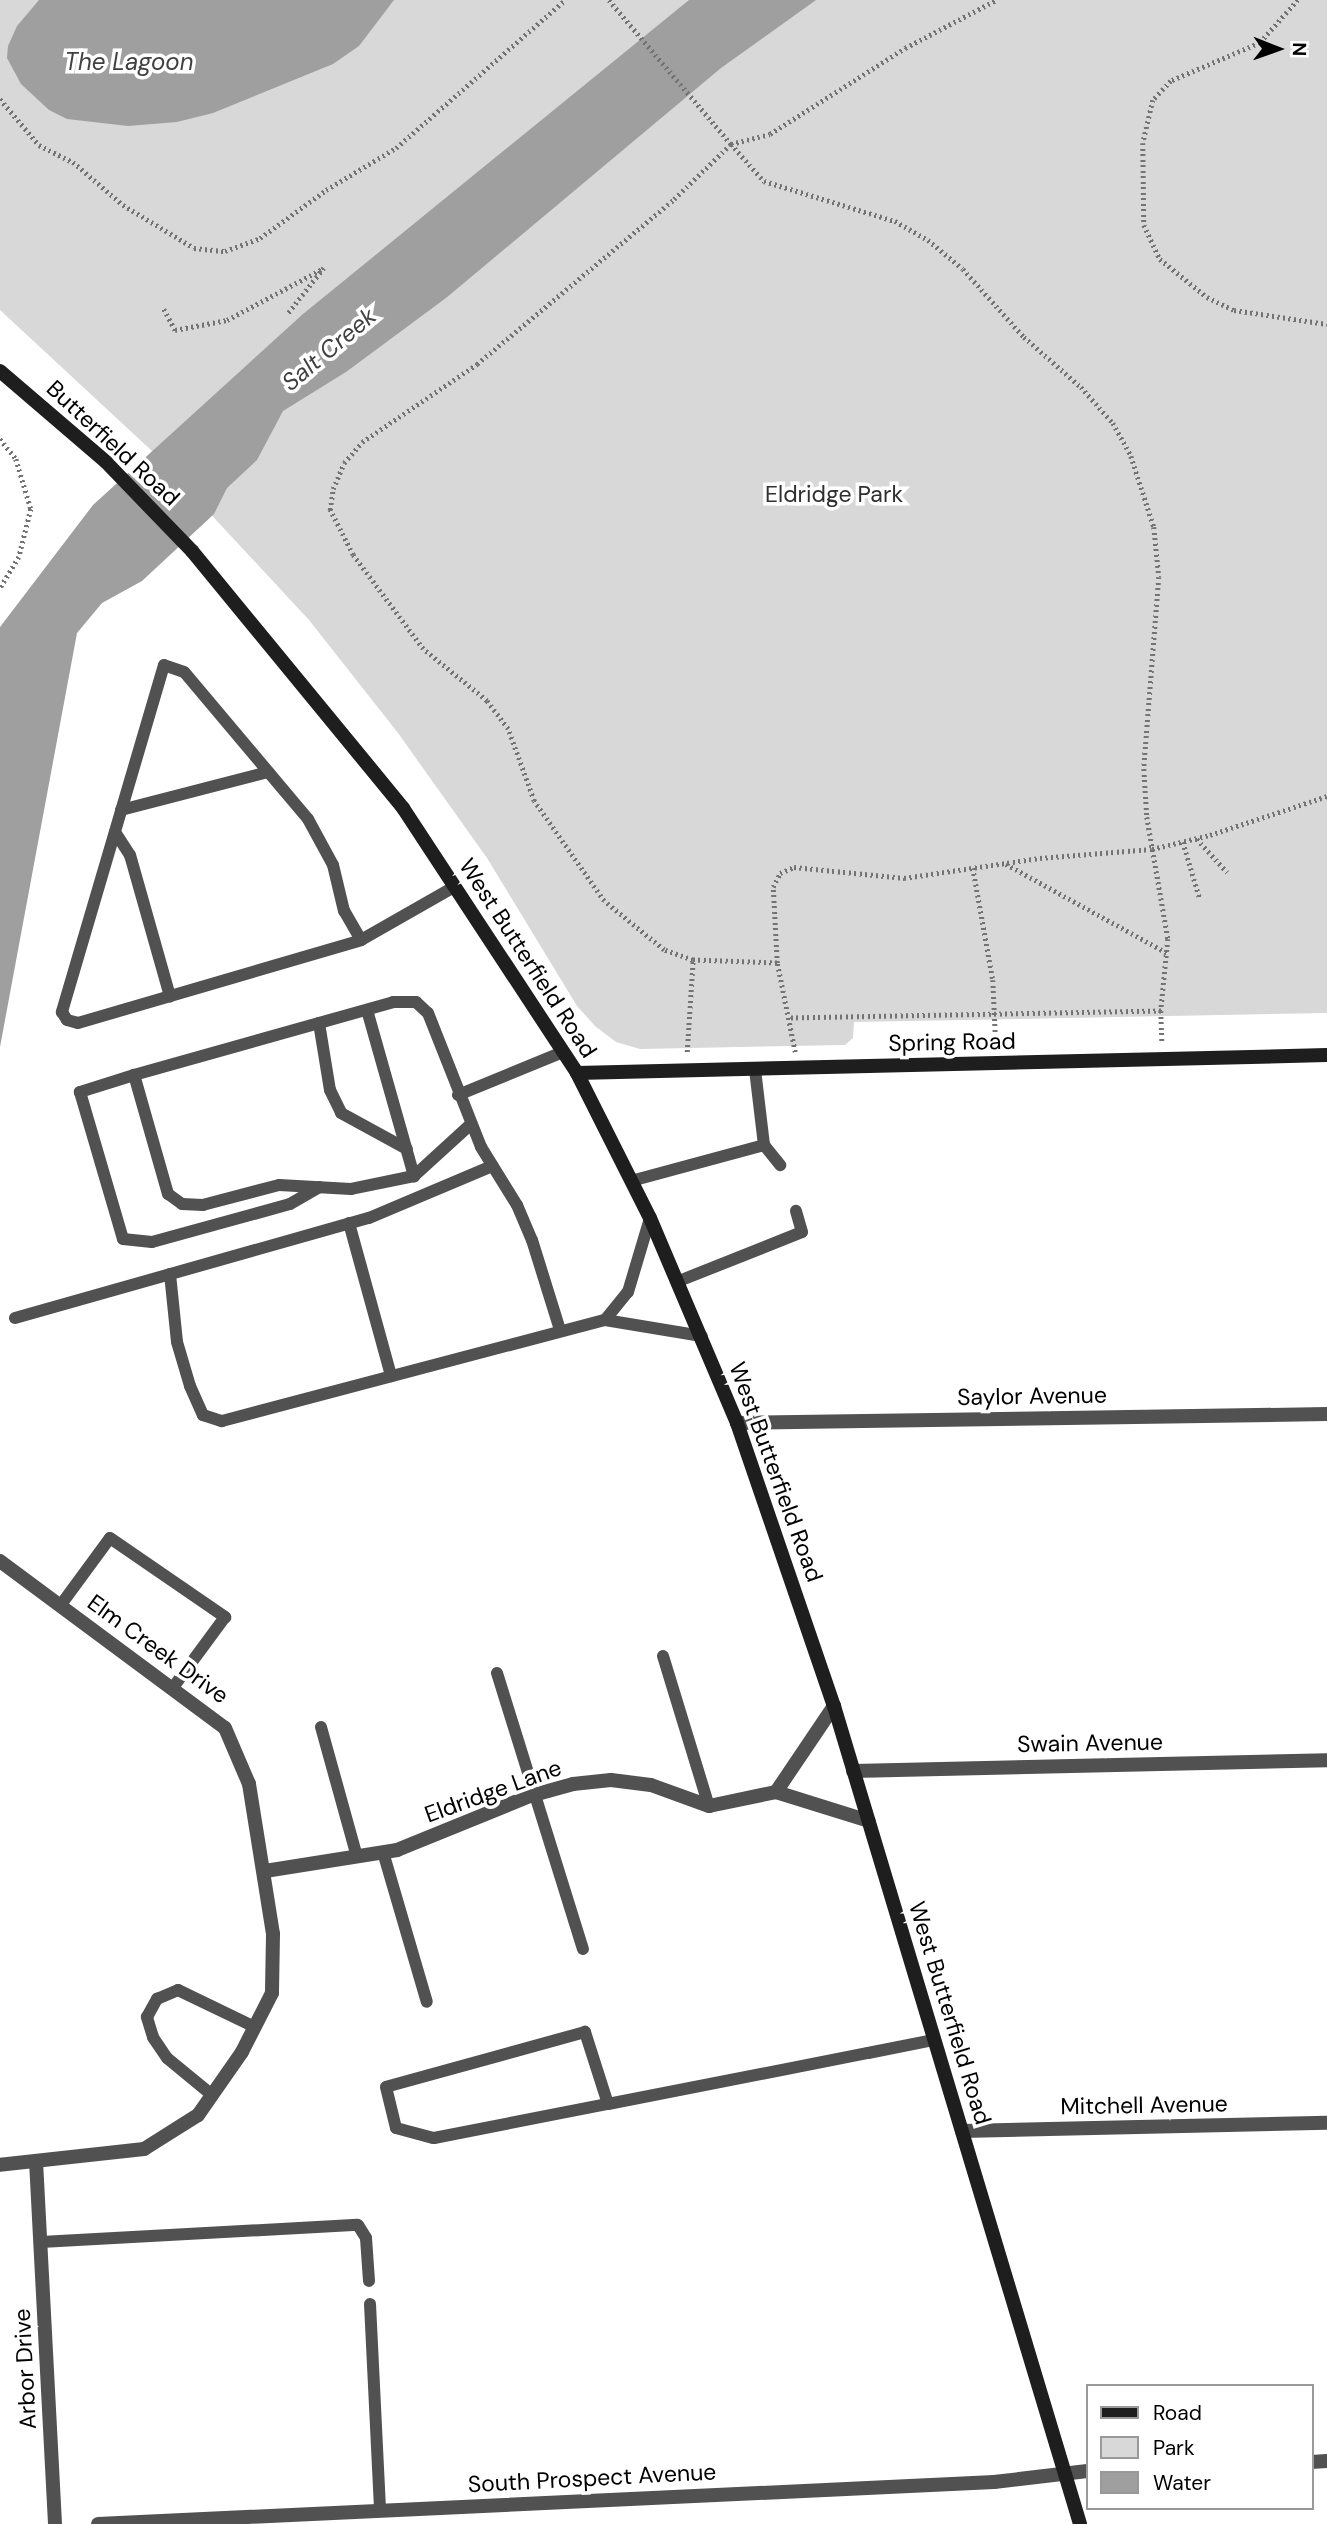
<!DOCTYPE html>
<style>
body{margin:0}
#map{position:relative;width:1327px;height:2524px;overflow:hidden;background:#fff;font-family:"DM Sans",sans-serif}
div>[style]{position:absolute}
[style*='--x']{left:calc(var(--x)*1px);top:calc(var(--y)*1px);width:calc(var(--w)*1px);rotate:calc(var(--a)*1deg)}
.green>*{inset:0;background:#d8d8d8}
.water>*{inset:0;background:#9f9f9f}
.path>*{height:4.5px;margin-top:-2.25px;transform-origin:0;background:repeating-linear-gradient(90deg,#737373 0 2px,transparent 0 5.5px)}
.lane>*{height:12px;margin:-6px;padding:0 6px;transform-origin:6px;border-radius:6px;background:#515151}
.street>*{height:14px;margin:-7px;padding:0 7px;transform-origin:7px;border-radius:7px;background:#515151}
.secondary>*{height:14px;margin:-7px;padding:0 7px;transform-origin:7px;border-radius:7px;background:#1e1e1e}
span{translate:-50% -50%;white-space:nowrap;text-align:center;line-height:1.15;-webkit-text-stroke:7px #fff;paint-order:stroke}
.street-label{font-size:23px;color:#000}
.park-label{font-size:23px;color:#2f2f2f}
.water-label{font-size:24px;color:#404040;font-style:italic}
.legend{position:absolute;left:1086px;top:2384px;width:228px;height:126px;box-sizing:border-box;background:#fff;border:2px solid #999;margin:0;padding:9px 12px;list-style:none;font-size:21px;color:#000}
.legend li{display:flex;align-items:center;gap:14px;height:35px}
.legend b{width:35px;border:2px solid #999}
.north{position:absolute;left:1243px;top:14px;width:70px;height:70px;-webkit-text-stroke:5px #fff;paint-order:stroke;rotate:91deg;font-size:19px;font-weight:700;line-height:28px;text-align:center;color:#000}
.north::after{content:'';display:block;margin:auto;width:24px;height:32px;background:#000;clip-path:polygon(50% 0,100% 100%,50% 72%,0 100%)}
</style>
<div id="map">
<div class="green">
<div style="clip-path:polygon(0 0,1327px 0,1327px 1013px,854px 1022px,853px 1038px,845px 1045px,640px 1049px,616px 1042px,595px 1026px,577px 1006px,487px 858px,398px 733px,309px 620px,152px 451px,0 310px)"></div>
</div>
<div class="water">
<div style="clip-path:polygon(39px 0,394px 0,359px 46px,333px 64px,213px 113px,177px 122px,128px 126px,67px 119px,49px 110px,21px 84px,7px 58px,8px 46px,17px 26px)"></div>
<div style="clip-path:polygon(689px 0,816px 0,721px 68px,446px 298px,346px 372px,283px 411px,257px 460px,227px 488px,214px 514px,142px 581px,102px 603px,77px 633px,0 1047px,0 627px,93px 505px,303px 314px)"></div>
</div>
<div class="path">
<div style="--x:609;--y:0;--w:189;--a:49.7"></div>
<div style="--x:731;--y:144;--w:40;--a:-14.4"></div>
<div style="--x:770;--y:134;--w:160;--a:-32.5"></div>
<div style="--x:905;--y:48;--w:103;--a:-27.8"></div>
<div style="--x:1298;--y:0;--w:57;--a:131.5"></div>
<div style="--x:1260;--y:43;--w:97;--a:156.9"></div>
<div style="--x:1171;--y:81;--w:26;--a:133"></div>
<div style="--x:1153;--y:100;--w:44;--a:103.1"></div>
<div style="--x:1143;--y:143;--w:82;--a:89.3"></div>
<div style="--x:1144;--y:225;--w:38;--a:65"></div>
<div style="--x:1160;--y:259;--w:60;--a:39"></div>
<div style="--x:1207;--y:297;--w:30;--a:26"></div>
<div style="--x:1234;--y:310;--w:94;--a:8.6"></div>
<div style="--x:0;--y:99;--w:60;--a:49.7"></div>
<div style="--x:39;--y:145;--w:38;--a:27"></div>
<div style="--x:73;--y:162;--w:66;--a:40.7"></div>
<div style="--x:123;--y:205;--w:83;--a:31.2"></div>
<div style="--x:194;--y:248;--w:31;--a:6"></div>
<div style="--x:225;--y:251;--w:37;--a:-20"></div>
<div style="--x:260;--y:238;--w:82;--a:-36"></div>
<div style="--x:326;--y:190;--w:82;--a:-31"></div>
<div style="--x:396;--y:148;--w:225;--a:-41.2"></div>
<div style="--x:164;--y:309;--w:24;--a:62"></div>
<div style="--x:175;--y:330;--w:53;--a:-10.9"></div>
<div style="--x:227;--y:320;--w:110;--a:-28.2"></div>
<div style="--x:324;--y:268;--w:60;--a:128.2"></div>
<div style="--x:0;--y:439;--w:26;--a:51"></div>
<div style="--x:16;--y:459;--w:52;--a:73.3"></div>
<div style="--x:31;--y:509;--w:49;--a:104"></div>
<div style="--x:19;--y:557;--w:37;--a:121"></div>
<div style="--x:1197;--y:839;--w:45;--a:47.7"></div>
<div style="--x:1183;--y:842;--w:59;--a:73.4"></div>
<div style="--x:1006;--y:864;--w:184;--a:28.9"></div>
<div style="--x:973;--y:868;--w:114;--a:79.9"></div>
<div style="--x:993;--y:980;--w:65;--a:87.4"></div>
<div style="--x:777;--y:963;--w:84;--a:-178"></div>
<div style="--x:693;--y:960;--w:31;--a:-161"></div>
<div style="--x:664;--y:950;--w:77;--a:-140.8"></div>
<div style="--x:604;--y:901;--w:122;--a:-125"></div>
<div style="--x:534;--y:801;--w:77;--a:-109.9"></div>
<div style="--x:508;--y:729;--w:35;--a:-127"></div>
<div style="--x:487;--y:701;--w:82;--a:-140.9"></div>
<div style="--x:423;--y:649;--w:117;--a:-126.7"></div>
<div style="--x:353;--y:555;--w:51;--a:-117.1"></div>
<div style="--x:330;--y:510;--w:21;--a:-82"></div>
<div style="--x:333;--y:489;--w:28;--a:-67"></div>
<div style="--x:344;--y:463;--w:28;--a:-49"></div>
<div style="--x:362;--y:442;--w:139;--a:-34.1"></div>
<div style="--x:477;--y:364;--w:257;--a:-39.9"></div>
<div style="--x:674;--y:199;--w:79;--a:-44"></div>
<div style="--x:731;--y:144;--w:50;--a:48.3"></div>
<div style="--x:764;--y:181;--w:137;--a:17"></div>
<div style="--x:895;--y:221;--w:38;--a:30"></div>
<div style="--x:928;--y:240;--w:45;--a:39.6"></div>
<div style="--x:963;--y:269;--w:91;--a:48.1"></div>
<div style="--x:1024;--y:337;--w:76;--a:41.3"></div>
<div style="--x:1081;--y:387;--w:48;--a:48.4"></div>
<div style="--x:1113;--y:423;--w:38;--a:61"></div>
<div style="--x:1131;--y:456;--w:75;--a:72.1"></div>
<div style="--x:1154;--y:527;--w:50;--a:84.3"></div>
<div style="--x:1159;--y:577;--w:193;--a:94.5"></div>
<div style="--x:1144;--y:769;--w:48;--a:86.4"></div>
<div style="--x:1147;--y:817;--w:124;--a:80.2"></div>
<div style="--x:1168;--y:939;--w:72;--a:95.6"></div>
<div style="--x:1161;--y:1011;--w:371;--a:178.9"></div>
<div style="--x:1161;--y:1011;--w:30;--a:88"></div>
<div style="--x:687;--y:1052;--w:92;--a:-86.3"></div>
<div style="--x:795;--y:1052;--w:91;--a:-101.4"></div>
<div style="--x:777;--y:963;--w:76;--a:-93"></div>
<div style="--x:773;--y:887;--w:16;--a:-63"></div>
<div style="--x:780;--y:873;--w:15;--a:-23"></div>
<div style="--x:794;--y:867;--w:111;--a:5.7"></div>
<div style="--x:904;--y:878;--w:137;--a:-8.4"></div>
<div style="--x:1040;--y:858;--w:112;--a:-4.6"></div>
<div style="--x:1152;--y:849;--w:60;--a:-13.6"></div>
<div style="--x:1210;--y:835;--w:123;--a:-18.4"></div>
</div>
<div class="lane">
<div style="--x:121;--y:810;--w:152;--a:-14.5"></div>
<div style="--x:115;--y:832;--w:27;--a:57"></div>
<div style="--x:130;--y:855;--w:147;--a:74.2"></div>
<div style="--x:361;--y:940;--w:34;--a:-120"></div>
<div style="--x:344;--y:911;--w:47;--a:-103.4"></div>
<div style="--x:333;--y:865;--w:52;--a:-118.5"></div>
<div style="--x:308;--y:819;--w:192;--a:-130.1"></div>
<div style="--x:184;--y:672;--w:21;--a:-161"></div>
<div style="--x:164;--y:665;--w:362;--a:106.4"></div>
<div style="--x:62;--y:1012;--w:9;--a:58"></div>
<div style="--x:67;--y:1020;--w:11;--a:15"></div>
<div style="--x:78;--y:1023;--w:295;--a:-16.3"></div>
<div style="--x:361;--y:940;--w:107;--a:-29.7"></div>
<div style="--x:367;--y:1010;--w:173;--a:74.2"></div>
<div style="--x:319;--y:1023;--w:68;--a:80.7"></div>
<div style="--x:330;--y:1090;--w:25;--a:64"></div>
<div style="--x:341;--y:1113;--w:75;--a:28.6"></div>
<div style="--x:134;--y:1075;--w:57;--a:162.5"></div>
<div style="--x:80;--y:1092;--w:153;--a:73.7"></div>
<div style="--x:123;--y:1239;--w:29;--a:6"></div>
<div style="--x:152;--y:1242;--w:143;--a:-15.4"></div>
<div style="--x:290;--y:1204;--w:34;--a:-30"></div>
<div style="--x:458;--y:1095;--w:113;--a:-22.3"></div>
<div style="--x:471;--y:1124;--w:77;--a:137.6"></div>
<div style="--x:414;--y:1176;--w:64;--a:168.3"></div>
<div style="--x:351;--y:1189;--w:72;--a:-176.8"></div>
<div style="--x:279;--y:1185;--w:79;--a:165.3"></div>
<div style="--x:203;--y:1205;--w:21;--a:-177"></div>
<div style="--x:182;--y:1204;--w:17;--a:-144"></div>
<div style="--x:168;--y:1194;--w:124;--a:-105.9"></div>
<div style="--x:134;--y:1075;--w:269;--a:-15.7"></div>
<div style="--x:393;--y:1002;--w:23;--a:0"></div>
<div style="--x:416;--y:1002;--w:16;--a:43"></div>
<div style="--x:428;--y:1013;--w:144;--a:68.4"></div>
<div style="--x:481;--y:1147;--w:68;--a:58.2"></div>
<div style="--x:517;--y:1205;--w:38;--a:67"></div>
<div style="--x:532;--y:1240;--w:94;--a:72.7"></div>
<div style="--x:764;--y:1145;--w:26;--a:51"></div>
<div style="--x:631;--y:1181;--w:138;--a:-15.1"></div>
<div style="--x:764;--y:1145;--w:77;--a:-96.8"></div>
<div style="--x:349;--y:1223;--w:159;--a:74.6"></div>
<div style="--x:170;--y:1274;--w:68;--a:84.1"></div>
<div style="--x:177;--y:1342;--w:46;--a:73.5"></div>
<div style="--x:190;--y:1386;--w:32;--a:66"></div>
<div style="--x:203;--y:1415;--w:20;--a:18"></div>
<div style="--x:222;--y:1421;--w:396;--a:-14.8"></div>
<div style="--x:605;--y:1320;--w:98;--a:9.4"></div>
<div style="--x:679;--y:1281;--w:132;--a:-21.7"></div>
<div style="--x:802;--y:1232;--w:22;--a:-106"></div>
<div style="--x:15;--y:1318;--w:368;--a:-15.8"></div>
<div style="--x:369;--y:1218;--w:134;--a:-22.9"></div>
<div style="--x:605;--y:1320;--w:36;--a:-51"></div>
<div style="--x:628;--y:1292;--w:77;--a:-73.4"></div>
<div style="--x:60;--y:1606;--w:84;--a:-53.7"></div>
<div style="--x:110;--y:1538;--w:140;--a:34.5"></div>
<div style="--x:225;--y:1617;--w:89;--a:126.4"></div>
<div style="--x:663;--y:1656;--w:157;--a:73"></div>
<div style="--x:497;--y:1673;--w:289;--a:72.7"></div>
<div style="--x:321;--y:1727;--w:135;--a:74.5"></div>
<div style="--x:383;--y:1852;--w:156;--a:73.7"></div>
<div style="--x:212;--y:2095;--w:58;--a:-140.6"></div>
<div style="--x:167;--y:2058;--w:25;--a:-124"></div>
<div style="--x:153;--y:2037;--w:21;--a:-107"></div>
<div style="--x:147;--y:2017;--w:21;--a:-61"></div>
<div style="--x:157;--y:1999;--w:23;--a:-23"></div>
<div style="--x:178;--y:1990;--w:85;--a:25.7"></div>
<div style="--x:608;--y:2104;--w:76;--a:-107.7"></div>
<div style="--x:585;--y:2032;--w:206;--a:164.6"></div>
<div style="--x:386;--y:2087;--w:42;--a:76.3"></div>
<div style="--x:396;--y:2128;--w:39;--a:15"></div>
<div style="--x:434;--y:2138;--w:177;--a:-11.1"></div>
<div style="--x:608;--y:2104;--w:265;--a:-11.1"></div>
<div style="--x:868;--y:2053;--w:66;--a:-11.3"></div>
<div style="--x:41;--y:2242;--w:317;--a:-3.1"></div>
<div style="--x:358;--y:2225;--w:15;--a:58"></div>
<div style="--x:366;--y:2238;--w:43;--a:86"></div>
<div style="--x:370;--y:2304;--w:207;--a:87.2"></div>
</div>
<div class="street">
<div style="--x:737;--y:1423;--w:590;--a:-0.87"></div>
<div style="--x:0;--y:1561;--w:280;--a:36.6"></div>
<div style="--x:225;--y:1728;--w:61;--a:66.8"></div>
<div style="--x:249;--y:1784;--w:152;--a:80.9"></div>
<div style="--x:273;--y:1934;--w:59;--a:91"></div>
<div style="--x:272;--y:1993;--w:66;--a:117"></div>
<div style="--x:242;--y:2052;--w:77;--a:124.9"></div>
<div style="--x:198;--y:2115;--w:64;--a:147.8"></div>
<div style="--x:144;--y:2149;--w:145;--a:173.7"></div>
<div style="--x:853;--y:1771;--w:474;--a:-1.3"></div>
<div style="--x:776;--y:1792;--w:104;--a:-56"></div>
<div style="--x:265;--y:1871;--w:134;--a:-9"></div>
<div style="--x:397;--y:1850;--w:144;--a:-22.1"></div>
<div style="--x:530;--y:1796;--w:45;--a:-15.6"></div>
<div style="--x:573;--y:1784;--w:38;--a:-6"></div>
<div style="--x:611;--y:1780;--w:40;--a:7.1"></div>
<div style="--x:651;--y:1785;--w:62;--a:19.9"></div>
<div style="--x:709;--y:1806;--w:68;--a:-11.8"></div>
<div style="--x:776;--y:1792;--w:97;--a:17.3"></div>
<div style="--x:962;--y:2131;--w:365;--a:-1.3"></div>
<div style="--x:36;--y:2161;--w:363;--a:87"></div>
<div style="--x:1311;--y:2462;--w:16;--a:-4"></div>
<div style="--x:98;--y:2524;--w:897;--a:-2.68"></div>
<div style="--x:994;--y:2482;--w:94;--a:-6.7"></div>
</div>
<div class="secondary">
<div style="--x:0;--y:371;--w:140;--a:40.6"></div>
<div style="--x:106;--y:462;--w:124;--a:46"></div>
<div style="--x:192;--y:551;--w:333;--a:50.6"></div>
<div style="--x:403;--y:808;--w:317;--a:56.7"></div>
<div style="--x:577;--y:1073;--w:162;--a:63.3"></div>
<div style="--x:650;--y:1218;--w:223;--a:67"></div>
<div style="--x:737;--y:1423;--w:299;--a:71.1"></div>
<div style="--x:834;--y:1706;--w:854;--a:73.26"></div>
<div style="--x:577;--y:1073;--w:750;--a:-1.37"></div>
</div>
<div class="street-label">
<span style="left:113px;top:443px;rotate:43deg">Butterfield Road</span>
<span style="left:528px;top:958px;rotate:57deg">West Butterfield Road</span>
<span style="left:952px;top:1042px;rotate:-1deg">Spring Road</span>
<span style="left:1032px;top:1396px;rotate:-1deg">Saylor Avenue</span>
<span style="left:776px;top:1472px;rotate:70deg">West Butterfield Road</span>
<span style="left:158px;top:1649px;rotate:36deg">Elm Creek Drive</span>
<span style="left:1090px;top:1743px;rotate:-1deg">Swain Avenue</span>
<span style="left:493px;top:1791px;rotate:-20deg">Eldridge Lane</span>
<span style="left:950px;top:2013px;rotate:73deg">West Butterfield Road</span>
<span style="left:1144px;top:2105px;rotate:-1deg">Mitchell Avenue</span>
<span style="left:25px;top:2369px;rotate:-93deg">Arbor Drive</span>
<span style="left:592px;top:2478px;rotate:-3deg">South Prospect Avenue</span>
</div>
<div class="park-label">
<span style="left:834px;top:494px">Eldridge Park</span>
</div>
<div class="water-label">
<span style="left:129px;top:62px">The Lagoon</span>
<span style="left:329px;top:349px;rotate:-40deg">Salt Creek</span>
</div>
<ul class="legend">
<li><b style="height:9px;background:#1e1e1e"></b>Road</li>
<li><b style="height:19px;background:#d8d8d8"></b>Park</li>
<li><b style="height:19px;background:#9f9f9f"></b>Water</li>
</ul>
<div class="north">N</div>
</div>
